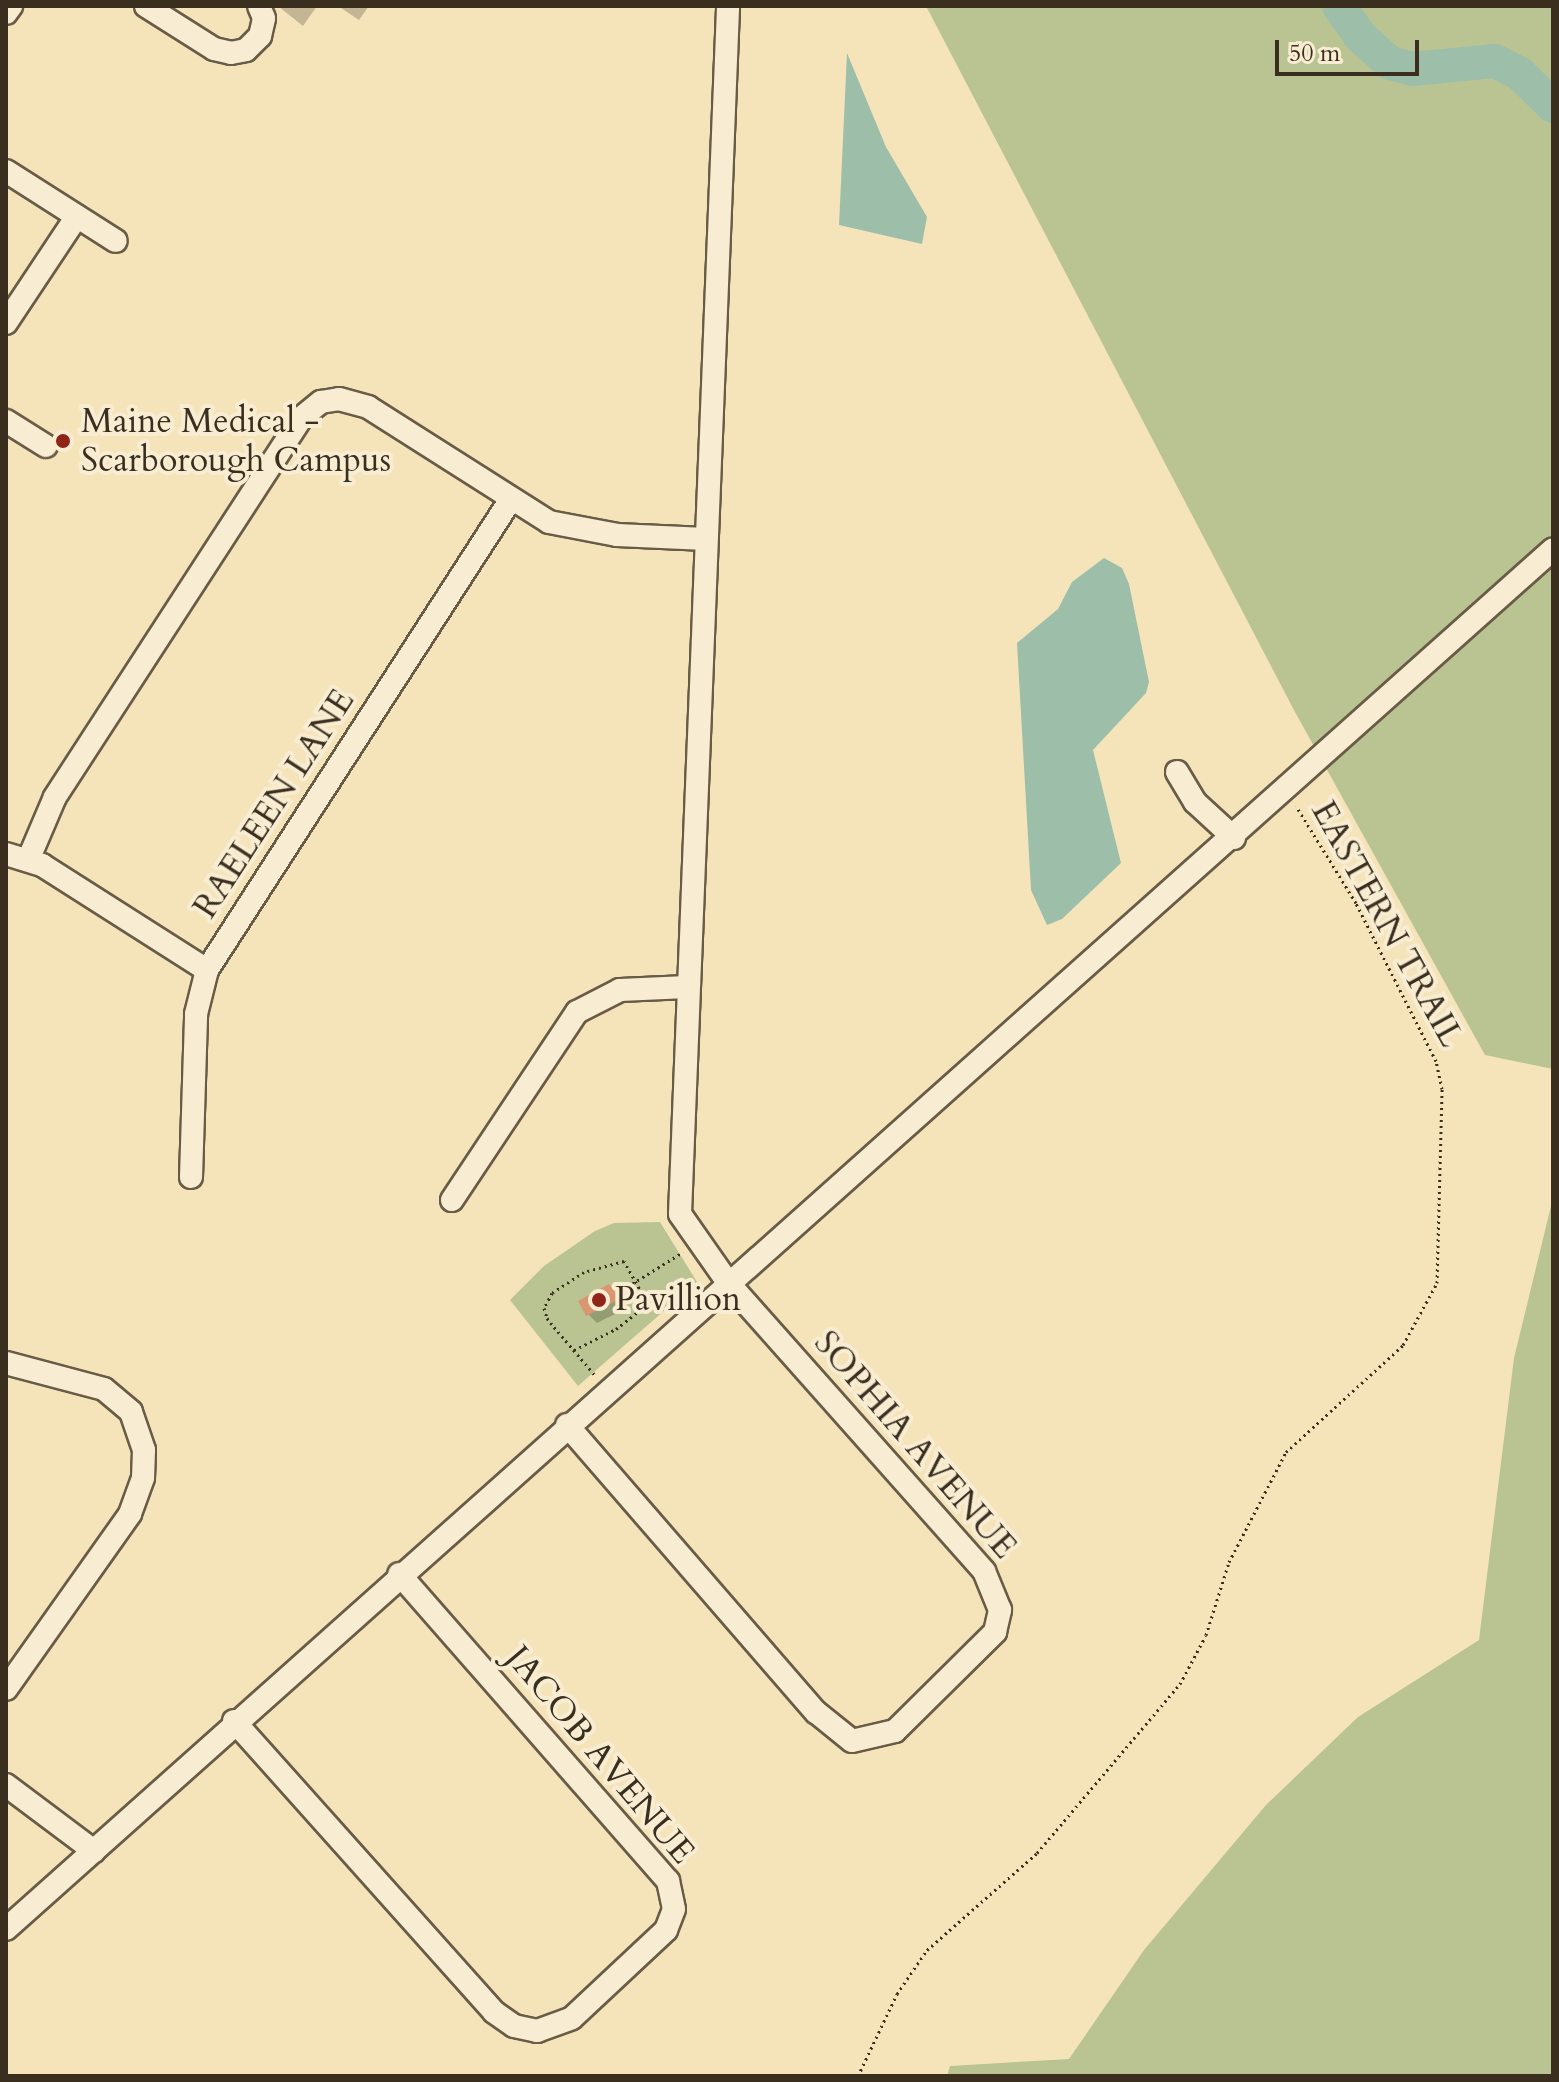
<!DOCTYPE html>
<style>
body{margin:0}
#map{position:relative;width:1559px;height:2082px;overflow:hidden;background:#f5e3ba;font-family:Cardo,serif}
div>[style]{position:absolute}
[style*='--x']{left:calc(var(--x)*1px);top:calc(var(--y)*1px);width:calc(var(--w)*1px);rotate:calc(var(--a)*1deg)}
.green>*{inset:0;background:#b9c492}
.water>*{inset:0;background:#9dbfaa}
.shadow>*{inset:0;background:#0003}
.river>*{height:34px;margin:-17px;padding:0 17px;transform-origin:17px;border-radius:17px;background:#9dbfaa}
.building>*{inset:0;background:#da9571}
.path>*{height:3px;margin-top:-1.5px;transform-origin:0;background:repeating-linear-gradient(90deg,#3a2f1f 0 2px,transparent 0 6px)}
.roads{filter:drop-shadow(2px 0 #695c46) drop-shadow(-2px 0 #695c46) drop-shadow(0 2px #695c46) drop-shadow(0 -2px #695c46)}
.minor>*{height:22px;margin:-11px;padding:0 11px;transform-origin:11px;border-radius:11px;background:#f8edd2}
.dots>*{width:22px;height:22px;translate:-50% -50%;box-sizing:border-box;border:4px solid #f8edd2;border-radius:50%}
span{translate:-50% -50%;white-space:nowrap;text-align:center;line-height:1.15;-webkit-text-stroke:8px #f8edd2;paint-order:stroke}
.poi-label{font-size:34px;color:#3a2f1f}
.left{translate:0 -50%;text-align:left}
.street-label{font-size:34px;color:#3a2f1f}
.frame{position:absolute;inset:0;border:8px solid #3a2f1f;pointer-events:none}
.scale{position:absolute;left:1275px;top:40px;width:144px;height:36px;box-sizing:border-box;border:4px solid #3a2f1f;border-top:0;padding-left:10px;font-size:24px;line-height:28px;white-space:nowrap;color:#3a2f1f;-webkit-text-stroke:6px #f8edd2;paint-order:stroke}
</style>
<div id="map">
<div class="green">
<div style="clip-path:polygon(926px 6px,1553px 6px,1553px 1069px,1485px 1055px,1295px 712px)"></div>
<div style="clip-path:polygon(1553px 1198px,1553px 2076px,947px 2076px,950px 2066px,1069px 2059px,1144px 1950px,1266px 1805px,1358px 1717px,1479px 1640px,1514px 1358px)"></div>
<div style="clip-path:polygon(660px 1222px,697px 1282px,578px 1386px,510px 1300px,544px 1266px,595px 1231px,614px 1223px)"></div>
</div>
<div class="water">
<div style="clip-path:polygon(847px 53px,886px 147px,927px 217px,922px 244px,839px 225px)"></div>
<div style="clip-path:polygon(1104px 558px,1122px 568px,1129px 584px,1149px 682px,1146px 693px,1093px 750px,1121px 863px,1062px 919px,1047px 925px,1031px 890px,1017px 643px,1058px 609px,1072px 582px)"></div>
</div>
<div class="shadow">
<div style="clip-path:polygon(278px 6px,317px 6px,303px 26px)"></div>
<div style="clip-path:polygon(338px 6px,369px 6px,359px 20px)"></div>
<div style="clip-path:polygon(609px 1286px,627px 1308px,597px 1323px,588px 1314px)"></div>
</div>
<div class="river">
<div style="--x:1339;--y:6;--w:37;--a:55"></div>
<div style="--x:1360;--y:36;--w:40;--a:42"></div>
<div style="--x:1390;--y:63;--w:23;--a:15"></div>
<div style="--x:1412;--y:69;--w:83;--a:-5.5"></div>
<div style="--x:1495;--y:61;--w:27;--a:27"></div>
<div style="--x:1519;--y:73;--w:47;--a:44.1"></div>
</div>
<div class="building">
<div style="clip-path:polygon(609px 1284px,620px 1299px,586px 1316px,578px 1301px)"></div>
</div>
<div class="path">
<div style="--x:622;--y:1290;--w:72;--a:-31.9"></div>
<div style="--x:574;--y:1350;--w:47;--a:-26.6"></div>
<div style="--x:616;--y:1329;--w:41;--a:-38"></div>
<div style="--x:648;--y:1304;--w:49;--a:-119.2"></div>
<div style="--x:624;--y:1261;--w:41;--a:164.6"></div>
<div style="--x:584;--y:1272;--w:38;--a:147"></div>
<div style="--x:552;--y:1293;--w:17;--a:118"></div>
<div style="--x:544;--y:1308;--w:10;--a:73"></div>
<div style="--x:547;--y:1318;--w:11;--a:52"></div>
<div style="--x:554;--y:1327;--w:62;--a:49.6"></div>
<div style="--x:858;--y:2076;--w:91;--a:-64.6"></div>
<div style="--x:897;--y:1994;--w:53;--a:-55.7"></div>
<div style="--x:927;--y:1950;--w:147;--a:-41.4"></div>
<div style="--x:1037;--y:1853;--w:221;--a:-49.8"></div>
<div style="--x:1180;--y:1684;--w:55;--a:-62"></div>
<div style="--x:1206;--y:1635;--w:77;--a:-72.5"></div>
<div style="--x:1229;--y:1562;--w:124;--a:-62.6"></div>
<div style="--x:1286;--y:1452;--w:159;--a:-42.4"></div>
<div style="--x:1403;--y:1345;--w:71;--a:-61.3"></div>
<div style="--x:1437;--y:1283;--w:194;--a:-88.5"></div>
<div style="--x:1442;--y:1089;--w:29;--a:-102"></div>
<div style="--x:1436;--y:1061;--w:177;--a:-116.9"></div>
<div style="--x:1356;--y:903;--w:114;--a:-121.7"></div>
</div>
<div class="roads">
<div class="minor">
<div style="--x:146;--y:6;--w:80;--a:32.3"></div>
<div style="--x:214;--y:49;--w:17;--a:13"></div>
<div style="--x:231;--y:53;--w:15;--a:-11"></div>
<div style="--x:246;--y:50;--w:20;--a:-45"></div>
<div style="--x:260;--y:36;--w:18;--a:-77"></div>
<div style="--x:264;--y:18;--w:13;--a:-113"></div>
<div style="--x:6;--y:13;--w:9;--a:-54"></div>
<div style="--x:6;--y:171;--w:130;--a:32.5"></div>
<div style="--x:6;--y:323;--w:128;--a:-56.4"></div>
<div style="--x:6;--y:421;--w:47;--a:32"></div>
<div style="--x:1177;--y:772;--w:35;--a:59"></div>
<div style="--x:1195;--y:802;--w:53;--a:42.7"></div>
<div style="--x:6;--y:854;--w:38;--a:17"></div>
<div style="--x:42;--y:865;--w:196;--a:32.5"></div>
<div style="--x:29;--y:858;--w:66;--a:-66.9"></div>
<div style="--x:55;--y:797;--w:452;--a:-57"></div>
<div style="--x:301;--y:418;--w:26;--a:-39"></div>
<div style="--x:321;--y:402;--w:18;--a:-9"></div>
<div style="--x:339;--y:399;--w:30;--a:15"></div>
<div style="--x:368;--y:407;--w:214;--a:32.4"></div>
<div style="--x:549;--y:522;--w:69;--a:10.8"></div>
<div style="--x:617;--y:535;--w:89;--a:2.6"></div>
<div style="--x:191;--y:1177;--w:163;--a:-88.2"></div>
<div style="--x:196;--y:1014;--w:45;--a:-76"></div>
<div style="--x:207;--y:970;--w:561;--a:-57.16"></div>
<div style="--x:452;--y:1200;--w:226;--a:-56.4"></div>
<div style="--x:577;--y:1012;--w:48;--a:-27.1"></div>
<div style="--x:620;--y:990;--w:67;--a:-2.6"></div>
<div style="--x:6;--y:1363;--w:101;--a:14.9"></div>
<div style="--x:104;--y:1389;--w:35;--a:40"></div>
<div style="--x:131;--y:1412;--w:40;--a:71.1"></div>
<div style="--x:144;--y:1450;--w:28;--a:92"></div>
<div style="--x:143;--y:1478;--w:38;--a:110"></div>
<div style="--x:130;--y:1514;--w:214;--a:125.3"></div>
<div style="--x:567;--y:1425;--w:380;--a:49.1"></div>
<div style="--x:816;--y:1712;--w:46;--a:38.9"></div>
<div style="--x:852;--y:1741;--w:44;--a:-13.1"></div>
<div style="--x:895;--y:1731;--w:141;--a:-44.7"></div>
<div style="--x:995;--y:1632;--w:23;--a:-77"></div>
<div style="--x:1000;--y:1610;--w:42;--a:-112.3"></div>
<div style="--x:984;--y:1571;--w:384;--a:-131.6"></div>
<div style="--x:729;--y:1284;--w:85;--a:-125"></div>
<div style="--x:680;--y:1214;--w:1209;--a:-87.72"></div>
<div style="--x:234;--y:1721;--w:390;--a:48.2"></div>
<div style="--x:494;--y:2012;--w:24;--a:35"></div>
<div style="--x:514;--y:2026;--w:24;--a:12"></div>
<div style="--x:537;--y:2031;--w:37;--a:-20"></div>
<div style="--x:572;--y:2018;--w:129;--a:-43.1"></div>
<div style="--x:666;--y:1930;--w:22;--a:-69"></div>
<div style="--x:674;--y:1909;--w:29;--a:-102"></div>
<div style="--x:668;--y:1881;--w:408;--a:-131.2"></div>
<div style="--x:6;--y:1785;--w:110;--a:36.9"></div>
<div style="--x:6;--y:1929;--w:2073;--a:-41.73"></div>
</div>
</div>
<div class="dots">
<div style="left:63px;top:441px;background:#8f2418"></div>
<div style="left:599px;top:1300px;background:#8f2418"></div>
</div>
<div class="poi-label">
<span class="left" style="left:81px;top:441px">Maine Medical -<br>Scarborough Campus</span>
<span class="left" style="left:615px;top:1300px">Pavillion</span>
</div>
<div class="street-label">
<span style="left:274px;top:804px;rotate:-57deg">RAELEEN LANE</span>
<span style="left:1387px;top:924px;rotate:61deg">EASTERN TRAIL</span>
<span style="left:915px;top:1445px;rotate:49deg">SOPHIA AVENUE</span>
<span style="left:600px;top:1755px;rotate:50deg">JACOB AVENUE</span>
</div>
<div class="frame"></div>
<div class="scale">50 m</div>
</div>
